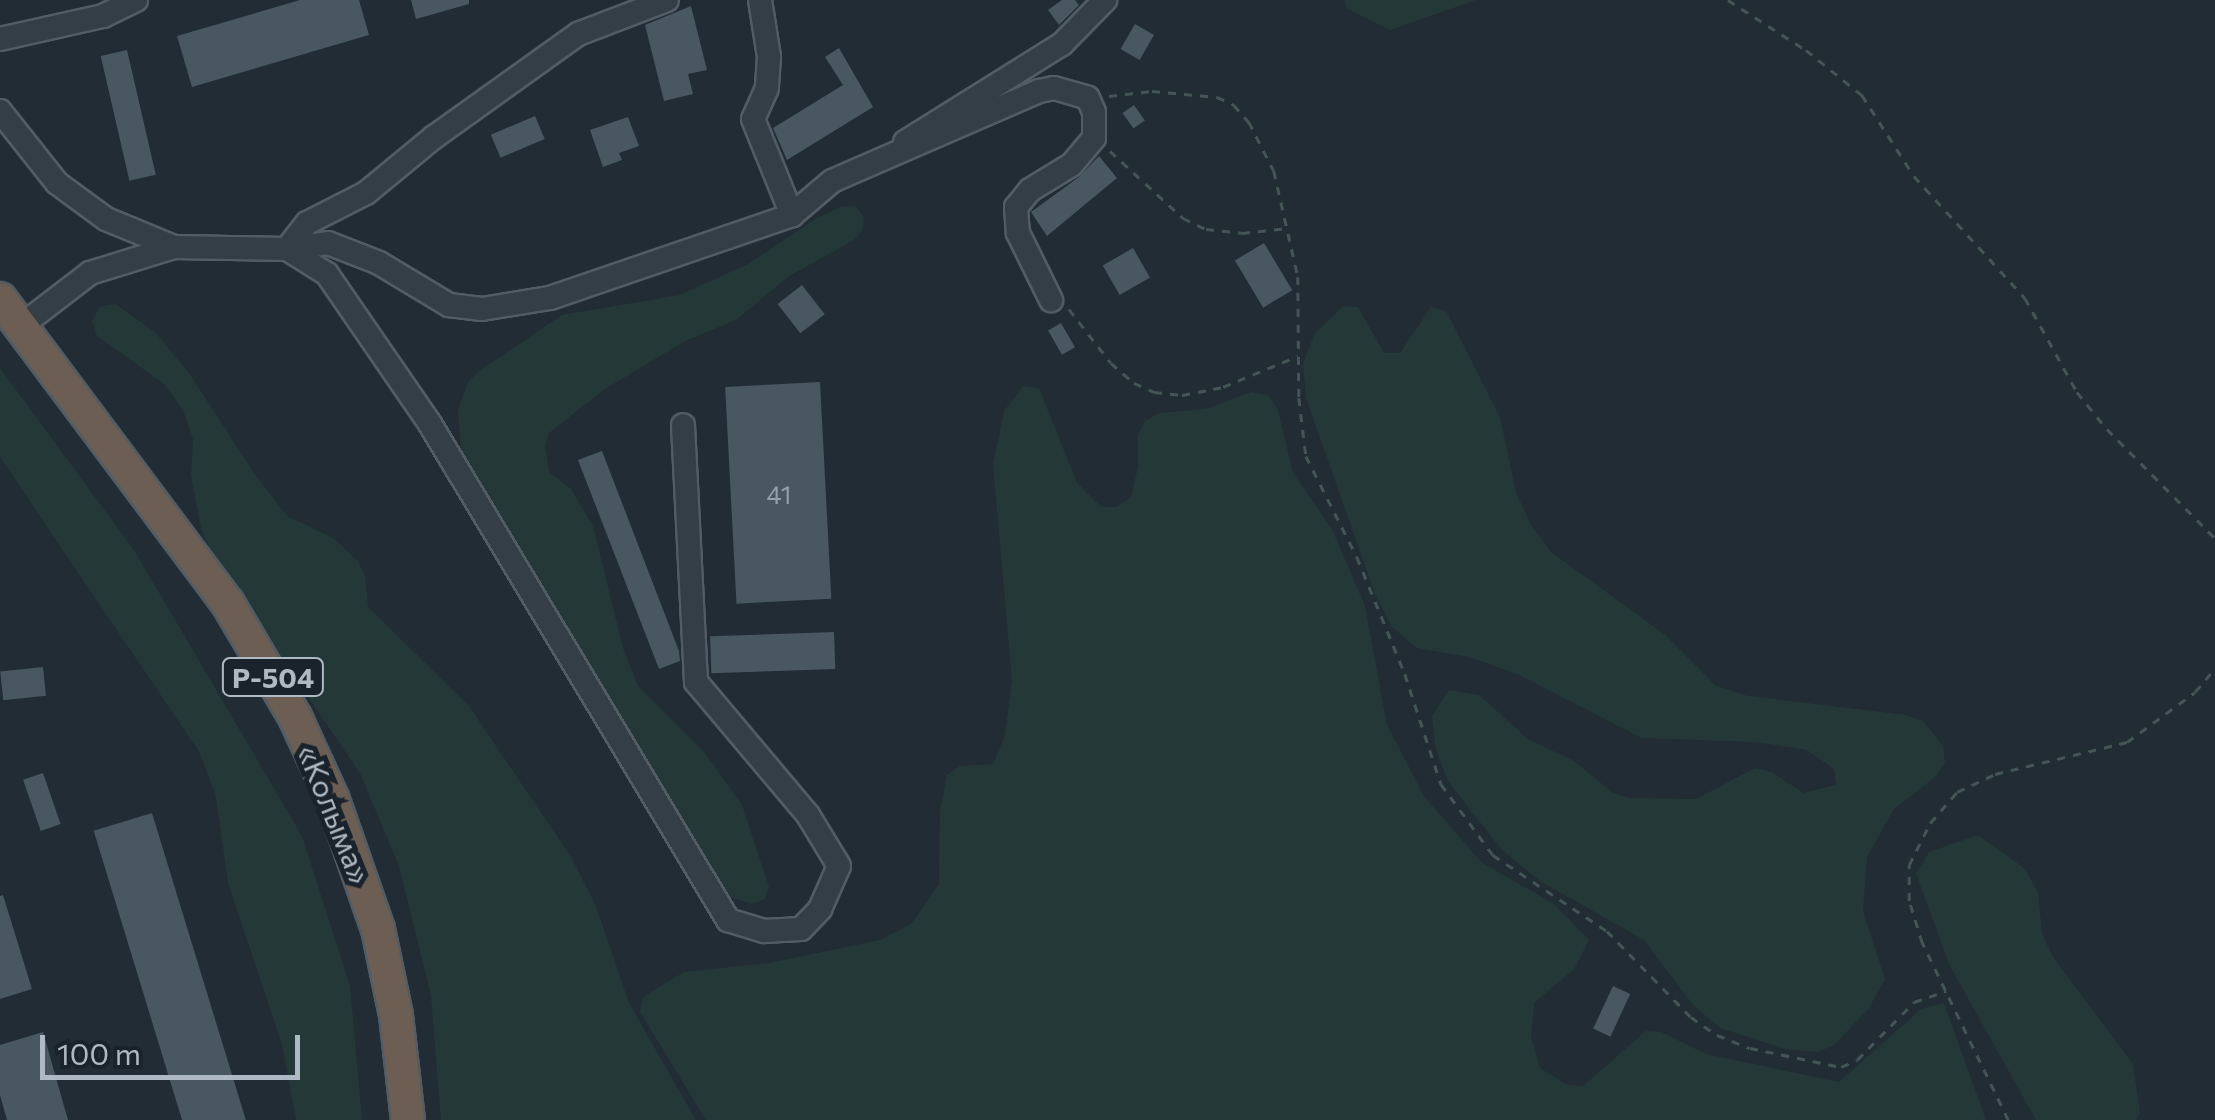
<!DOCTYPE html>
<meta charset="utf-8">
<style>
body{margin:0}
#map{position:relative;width:2215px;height:1120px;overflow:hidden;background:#212c35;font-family:Commissioner,sans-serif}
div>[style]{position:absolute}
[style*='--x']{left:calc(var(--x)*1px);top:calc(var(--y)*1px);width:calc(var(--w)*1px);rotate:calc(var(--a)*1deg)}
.green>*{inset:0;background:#243937}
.building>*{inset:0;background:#495761;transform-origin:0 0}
.path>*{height:2.5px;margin-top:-1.25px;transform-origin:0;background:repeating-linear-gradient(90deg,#435555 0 8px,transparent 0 16px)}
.roads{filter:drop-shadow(2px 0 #525c64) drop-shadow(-2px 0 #525c64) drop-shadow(0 2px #525c64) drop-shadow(0 -2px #525c64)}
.minor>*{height:22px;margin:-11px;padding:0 11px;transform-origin:11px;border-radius:11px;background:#343e46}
.highway>*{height:32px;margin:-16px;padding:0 16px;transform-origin:16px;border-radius:16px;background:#6c5e52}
span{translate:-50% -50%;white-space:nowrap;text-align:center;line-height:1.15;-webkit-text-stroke:10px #1a232b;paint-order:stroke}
.number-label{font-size:25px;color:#96a0aa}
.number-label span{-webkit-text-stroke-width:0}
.shield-label span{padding:2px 8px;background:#1a232b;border:2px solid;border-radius:8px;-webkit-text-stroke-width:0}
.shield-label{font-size:28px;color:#afb9c3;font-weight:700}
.street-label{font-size:30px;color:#afb9c3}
.scale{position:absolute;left:40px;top:1035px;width:260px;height:45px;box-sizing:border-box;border:5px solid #afb9c3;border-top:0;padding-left:12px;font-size:30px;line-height:35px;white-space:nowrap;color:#afb9c3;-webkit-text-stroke:8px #1a232b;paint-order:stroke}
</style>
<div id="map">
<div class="green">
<div style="clip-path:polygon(1345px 0,1476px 0,1390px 30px,1346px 8px)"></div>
<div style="clip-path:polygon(855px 206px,864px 217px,863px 229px,854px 240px,789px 276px,736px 320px,685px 341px,605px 389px,549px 433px,545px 446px,549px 472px,571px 489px,593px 526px,623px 648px,638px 686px,705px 753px,742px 805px,769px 887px,765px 899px,752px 904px,727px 896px,720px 885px,462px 462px,458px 409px,468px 382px,479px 371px,562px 315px,680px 295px,750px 263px,817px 218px,841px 207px)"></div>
<div style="clip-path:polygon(115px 304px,155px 332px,189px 373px,254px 473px,287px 516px,333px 538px,357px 560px,365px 576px,368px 607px,469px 706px,571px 857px,596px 906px,629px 1003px,696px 1120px,441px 1120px,431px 996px,399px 866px,360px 773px,214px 560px,201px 528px,191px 475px,193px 439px,183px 410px,164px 384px,97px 336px,92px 321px,99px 307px)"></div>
<div style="clip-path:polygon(1343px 306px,1358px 307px,1384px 353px,1400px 353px,1431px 307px,1446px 311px,1500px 417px,1516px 492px,1530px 523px,1551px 552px,1664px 634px,1716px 686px,1748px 696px,1906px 715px,1923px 721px,1943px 746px,1945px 763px,1934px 778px,1894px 809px,1867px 857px,1863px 911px,1885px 979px,1869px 1008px,1834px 1045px,1818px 1052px,1786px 1049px,1720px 1028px,1693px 1005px,1644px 940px,1540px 881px,1501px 849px,1448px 781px,1436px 750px,1432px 716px,1449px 690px,1479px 695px,1528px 739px,1574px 761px,1613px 793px,1629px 798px,1696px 799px,1755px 768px,1772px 772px,1803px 793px,1836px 785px,1834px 769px,1807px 750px,1756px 742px,1642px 738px,1517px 674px,1469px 657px,1417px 648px,1392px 627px,1375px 594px,1306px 398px,1303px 363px,1315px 333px)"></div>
<div style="clip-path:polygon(0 368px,134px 550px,302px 836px,350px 986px,362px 1120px,296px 1120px,282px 1044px,228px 883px,216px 797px,200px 753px,0 457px)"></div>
<div style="clip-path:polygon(1023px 386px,1039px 388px,1077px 483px,1101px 507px,1117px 507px,1131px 497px,1138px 467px,1138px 435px,1145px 421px,1159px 413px,1206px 409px,1251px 392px,1268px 395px,1278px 410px,1293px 473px,1332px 529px,1365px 606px,1387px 725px,1424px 796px,1481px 862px,1554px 904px,1589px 940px,1574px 969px,1534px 1003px,1531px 1036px,1540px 1068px,1567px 1085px,1583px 1086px,1646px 1031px,1661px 1032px,1706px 1054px,1839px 1082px,1921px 1009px,1944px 1003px,1986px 1120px,706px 1120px,640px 1012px,643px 997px,684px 972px,769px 963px,880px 940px,911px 924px,939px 884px,940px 811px,947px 775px,960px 766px,993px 764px,1005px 736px,1012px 680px,993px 464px,1004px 411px)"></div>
<div style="clip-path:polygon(1978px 835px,2024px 868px,2038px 892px,2042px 934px,2053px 957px,2133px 1064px,2140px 1114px,2135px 1120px,2036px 1120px,1950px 966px,1916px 874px,1929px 852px)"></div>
</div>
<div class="building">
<div style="clip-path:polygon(300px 0,359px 0,369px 35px,192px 87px,177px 36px)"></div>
<div style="clip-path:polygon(411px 0,469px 0,469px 4px,416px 19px)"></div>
<div style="clip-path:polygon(1062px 0,1075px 0,1079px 5px,1059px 25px,1048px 10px)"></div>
<div style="clip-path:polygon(691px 6px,707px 70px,688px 74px,693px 94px,664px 101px,645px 25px)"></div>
<div style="left:1135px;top:24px;width:22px;height:29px;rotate:30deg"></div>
<div style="clip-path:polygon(839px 48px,873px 107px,787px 160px,773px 128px,843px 85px,825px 57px)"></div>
<div style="left:127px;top:50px;width:128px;height:27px;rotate:77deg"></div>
<div style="left:1134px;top:105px;width:19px;height:14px;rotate:55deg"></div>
<div style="left:535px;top:116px;width:25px;height:48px;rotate:67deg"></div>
<div style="clip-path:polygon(628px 117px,639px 146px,619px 153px,622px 160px,603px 167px,590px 130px)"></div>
<div style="clip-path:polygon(1099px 156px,1117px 178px,1047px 236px,1031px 212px,1079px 177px)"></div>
<div style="left:1264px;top:243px;width:55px;height:34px;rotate:59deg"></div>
<div style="left:1133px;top:248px;width:34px;height:35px;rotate:60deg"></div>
<div style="left:802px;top:285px;width:37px;height:31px;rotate:52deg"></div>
<div style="left:1061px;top:323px;width:28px;height:15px;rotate:60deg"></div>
<div style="left:820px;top:382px;width:217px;height:95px;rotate:87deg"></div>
<div style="clip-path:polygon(602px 451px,679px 651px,680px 661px,659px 669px,578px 460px)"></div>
<div style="left:834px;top:632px;width:37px;height:124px;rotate:88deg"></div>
<div style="left:43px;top:667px;width:29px;height:43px;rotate:84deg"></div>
<div style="left:43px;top:773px;width:54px;height:21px;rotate:71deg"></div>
<div style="left:152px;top:813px;width:321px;height:61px;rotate:73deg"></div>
<div style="clip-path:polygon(3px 895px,32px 989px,0 999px,0 896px)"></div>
<div style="left:1613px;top:986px;width:19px;height:47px;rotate:25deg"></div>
<div style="clip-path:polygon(43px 1032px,68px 1120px,7px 1120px,0 1095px,0 1045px)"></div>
</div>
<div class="path">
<div style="--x:1728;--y:0;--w:93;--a:32.7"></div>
<div style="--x:1806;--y:50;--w:72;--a:38.8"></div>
<div style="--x:1862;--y:95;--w:96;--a:57.3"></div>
<div style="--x:1914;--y:176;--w:165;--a:47.7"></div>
<div style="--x:2025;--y:298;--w:107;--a:61"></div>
<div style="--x:2077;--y:392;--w:48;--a:51"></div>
<div style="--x:2107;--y:429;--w:153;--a:45.3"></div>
<div style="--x:1109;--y:96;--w:43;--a:-6.6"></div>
<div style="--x:1152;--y:91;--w:65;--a:5.3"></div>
<div style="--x:1217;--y:97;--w:19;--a:25"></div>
<div style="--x:1234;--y:105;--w:23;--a:49"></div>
<div style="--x:1249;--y:122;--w:55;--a:63"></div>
<div style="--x:1274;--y:171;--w:109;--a:77.2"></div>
<div style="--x:1298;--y:277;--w:121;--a:89.5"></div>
<div style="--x:1299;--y:398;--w:58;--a:83.1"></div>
<div style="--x:1306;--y:456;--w:113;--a:63.2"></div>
<div style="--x:1357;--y:557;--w:126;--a:67.7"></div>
<div style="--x:1405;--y:674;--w:116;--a:71.9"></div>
<div style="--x:1441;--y:784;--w:88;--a:53.8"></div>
<div style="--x:1493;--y:855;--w:137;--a:33.7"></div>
<div style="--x:1607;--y:931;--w:120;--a:45.7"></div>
<div style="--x:1691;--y:1017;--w:32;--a:35"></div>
<div style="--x:1717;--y:1035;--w:35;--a:22"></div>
<div style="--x:1750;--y:1048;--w:93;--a:11.8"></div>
<div style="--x:1841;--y:1067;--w:17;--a:-24"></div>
<div style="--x:1857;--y:1060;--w:81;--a:-45.5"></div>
<div style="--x:1914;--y:1002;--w:34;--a:-19"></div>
<div style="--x:1110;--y:151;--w:99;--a:42.5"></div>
<div style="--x:1183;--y:218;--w:25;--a:26"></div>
<div style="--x:1206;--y:229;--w:36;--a:6"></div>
<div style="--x:1242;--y:233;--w:46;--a:-6.2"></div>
<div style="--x:1069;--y:309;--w:68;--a:52.1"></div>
<div style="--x:1111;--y:363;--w:30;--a:41"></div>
<div style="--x:1134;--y:383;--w:22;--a:24"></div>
<div style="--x:1154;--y:392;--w:28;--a:6"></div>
<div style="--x:1182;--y:395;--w:42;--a:-11"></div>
<div style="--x:1223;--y:387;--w:81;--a:-22.5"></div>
<div style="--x:2008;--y:1120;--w:197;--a:-115.9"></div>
<div style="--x:1922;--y:943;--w:44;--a:-107.2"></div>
<div style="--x:1909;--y:901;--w:36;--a:-90"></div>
<div style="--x:1909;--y:865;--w:47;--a:-63.4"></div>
<div style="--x:1930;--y:823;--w:41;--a:-48.9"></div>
<div style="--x:1957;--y:792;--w:42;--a:-25.3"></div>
<div style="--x:1995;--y:774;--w:136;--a:-13.6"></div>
<div style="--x:2127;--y:742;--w:84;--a:-36.3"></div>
<div style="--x:2195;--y:692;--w:31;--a:-50"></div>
</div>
<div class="roads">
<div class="minor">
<div style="--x:667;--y:0;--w:95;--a:159.1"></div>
<div style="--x:578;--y:34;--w:177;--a:144.4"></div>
<div style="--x:434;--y:137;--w:88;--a:140.5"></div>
<div style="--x:366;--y:193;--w:66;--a:153"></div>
<div style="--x:307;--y:223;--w:33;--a:128"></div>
<div style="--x:287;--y:249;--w:41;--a:-8.3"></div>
<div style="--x:328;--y:243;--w:55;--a:21.4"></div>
<div style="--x:379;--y:263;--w:82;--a:31"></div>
<div style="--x:449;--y:305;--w:33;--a:7"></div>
<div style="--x:482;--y:309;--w:69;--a:-9.2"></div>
<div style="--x:550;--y:298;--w:256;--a:-18.9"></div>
<div style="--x:792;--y:215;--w:52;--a:-40.4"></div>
<div style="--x:832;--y:181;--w:226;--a:-23.5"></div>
<div style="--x:1039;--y:91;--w:15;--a:-11"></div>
<div style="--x:1054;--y:88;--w:35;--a:16"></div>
<div style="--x:1088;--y:98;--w:15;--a:67"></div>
<div style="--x:1094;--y:112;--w:26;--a:90"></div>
<div style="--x:1094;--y:138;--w:35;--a:130"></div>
<div style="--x:1071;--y:165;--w:48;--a:148.6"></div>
<div style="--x:1030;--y:190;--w:22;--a:129"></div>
<div style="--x:1016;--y:207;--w:26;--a:86"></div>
<div style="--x:1018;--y:233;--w:75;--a:63.8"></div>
<div style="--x:760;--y:0;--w:58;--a:81"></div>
<div style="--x:769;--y:57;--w:31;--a:94"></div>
<div style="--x:767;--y:88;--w:34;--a:114"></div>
<div style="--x:753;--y:119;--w:104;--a:67.9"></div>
<div style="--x:0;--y:39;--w:106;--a:-12.6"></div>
<div style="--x:103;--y:16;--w:37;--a:-26"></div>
<div style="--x:0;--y:111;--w:92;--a:51.6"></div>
<div style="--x:57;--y:183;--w:61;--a:36.3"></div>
<div style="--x:106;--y:219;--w:74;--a:22.4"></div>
<div style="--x:174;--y:247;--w:113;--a:1"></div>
<div style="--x:287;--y:249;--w:47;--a:32"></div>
<div style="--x:327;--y:274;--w:182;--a:55.5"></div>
<div style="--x:430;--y:424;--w:579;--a:59"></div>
<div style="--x:728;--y:920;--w:38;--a:17"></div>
<div style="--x:764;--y:931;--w:37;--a:-3"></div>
<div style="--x:801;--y:929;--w:28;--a:-46"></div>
<div style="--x:820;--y:909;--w:47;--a:-66.2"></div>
<div style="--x:839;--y:866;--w:60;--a:-121.3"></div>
<div style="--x:808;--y:815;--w:174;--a:-130.1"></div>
<div style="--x:696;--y:682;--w:257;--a:-92.9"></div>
<div style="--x:905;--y:142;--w:185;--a:-32"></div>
<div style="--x:1062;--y:44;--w:62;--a:-45.7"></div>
<div style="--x:21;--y:326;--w:87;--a:-37.5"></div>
<div style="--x:90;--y:273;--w:88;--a:-17.2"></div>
</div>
<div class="highway">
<div style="--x:0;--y:299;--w:379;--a:53.2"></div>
<div style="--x:227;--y:602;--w:134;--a:59.4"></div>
<div style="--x:295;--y:717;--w:91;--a:65.4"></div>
<div style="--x:333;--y:800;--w:137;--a:70.8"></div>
<div style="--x:378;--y:929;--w:88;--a:78.2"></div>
<div style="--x:396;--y:1015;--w:106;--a:83.5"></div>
</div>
</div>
<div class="number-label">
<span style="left:779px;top:494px">41</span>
</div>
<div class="shield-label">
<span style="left:273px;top:677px">Р-504</span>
</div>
<div class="street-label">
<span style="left:335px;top:814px;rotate:68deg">«Колыма»</span>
</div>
<div class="scale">100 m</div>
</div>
